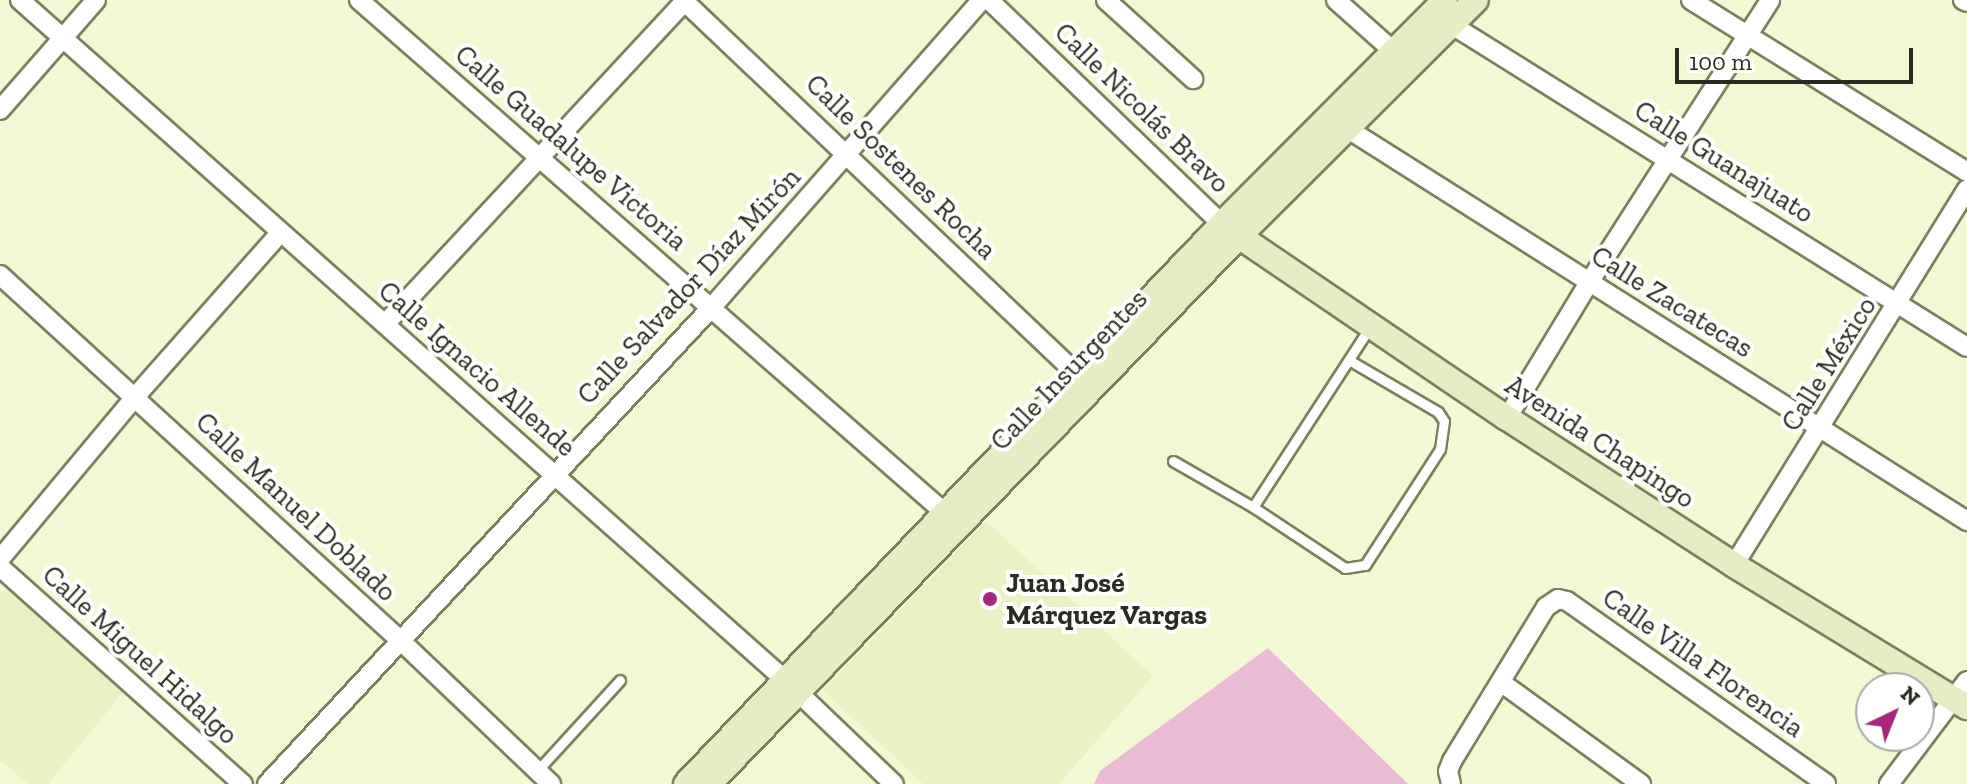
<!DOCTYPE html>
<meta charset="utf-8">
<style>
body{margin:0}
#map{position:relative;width:1967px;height:784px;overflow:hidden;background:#f2f8d4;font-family:"Zilla Slab",serif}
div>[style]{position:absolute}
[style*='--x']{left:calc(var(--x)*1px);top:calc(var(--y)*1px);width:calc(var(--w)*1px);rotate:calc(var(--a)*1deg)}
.built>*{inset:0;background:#e9f0c4}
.green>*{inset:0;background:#e9bbd4}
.roads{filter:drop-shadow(2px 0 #7b805f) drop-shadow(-2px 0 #7b805f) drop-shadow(0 2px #7b805f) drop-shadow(0 -2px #7b805f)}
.lane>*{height:9px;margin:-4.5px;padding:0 4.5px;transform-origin:4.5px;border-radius:4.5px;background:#fff}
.street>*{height:18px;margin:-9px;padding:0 9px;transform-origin:9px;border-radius:9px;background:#fff}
.secondary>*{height:24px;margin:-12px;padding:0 12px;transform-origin:12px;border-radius:12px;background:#e8ecc4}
.dots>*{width:22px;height:22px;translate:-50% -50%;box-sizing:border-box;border:4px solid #fff;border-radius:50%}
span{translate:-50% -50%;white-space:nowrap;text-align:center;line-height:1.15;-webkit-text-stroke:8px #fff;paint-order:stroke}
.street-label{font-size:28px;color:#292b1e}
.poi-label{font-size:28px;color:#292b1e;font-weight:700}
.left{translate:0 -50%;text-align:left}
.north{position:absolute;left:1855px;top:672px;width:80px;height:80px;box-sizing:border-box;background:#fff;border:2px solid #a9aaa5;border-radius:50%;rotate:43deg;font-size:22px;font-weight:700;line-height:32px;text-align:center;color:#292b1e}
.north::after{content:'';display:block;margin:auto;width:28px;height:36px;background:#a5287b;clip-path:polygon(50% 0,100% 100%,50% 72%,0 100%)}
.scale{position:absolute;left:1675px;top:48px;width:238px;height:36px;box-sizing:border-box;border:4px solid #292b1e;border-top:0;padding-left:10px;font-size:24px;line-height:28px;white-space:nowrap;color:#292b1e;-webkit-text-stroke:6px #fff;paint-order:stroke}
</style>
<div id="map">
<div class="built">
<div style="clip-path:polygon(986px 521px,1153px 676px,1059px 784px,923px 784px,823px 690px)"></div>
<div style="clip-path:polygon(9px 590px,26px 597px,129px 685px,48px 784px,28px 784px,0 760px,0 592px)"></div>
</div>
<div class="green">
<div style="clip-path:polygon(1268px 648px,1408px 784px,1094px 784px,1100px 771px)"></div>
</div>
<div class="roads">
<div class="lane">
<div style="--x:1173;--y:461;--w:92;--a:29.9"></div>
<div style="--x:1253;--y:507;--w:110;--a:33.5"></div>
<div style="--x:1345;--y:568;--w:20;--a:-9"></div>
<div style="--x:1365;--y:565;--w:138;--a:-57.1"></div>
<div style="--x:1440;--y:449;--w:28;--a:-82"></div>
<div style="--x:1444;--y:421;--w:11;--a:-124"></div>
<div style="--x:1438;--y:412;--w:103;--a:-149.7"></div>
<div style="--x:1253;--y:507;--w:215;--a:-57"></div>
<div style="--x:537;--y:771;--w:123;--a:-47.6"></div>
</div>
<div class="street">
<div style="--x:20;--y:0;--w:1022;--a:41.63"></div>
<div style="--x:784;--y:679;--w:152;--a:43.7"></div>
<div style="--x:359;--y:0;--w:789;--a:41.2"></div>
<div style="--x:683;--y:0;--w:546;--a:43.52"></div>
<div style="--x:989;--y:0;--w:323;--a:43.9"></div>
<div style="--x:1106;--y:0;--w:118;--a:42.2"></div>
<div style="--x:1336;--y:0;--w:89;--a:41.8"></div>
<div style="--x:1691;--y:0;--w:325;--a:31.9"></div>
<div style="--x:1963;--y:0;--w:4;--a:27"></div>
<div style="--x:1452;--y:25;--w:607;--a:32.02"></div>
<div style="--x:0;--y:110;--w:146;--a:-48.9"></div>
<div style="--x:1348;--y:129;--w:733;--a:32.35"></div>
<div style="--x:0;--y:275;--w:544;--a:42.39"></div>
<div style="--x:402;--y:642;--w:206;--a:43.6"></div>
<div style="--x:385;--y:324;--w:442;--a:-47.1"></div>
<div style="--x:1507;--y:418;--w:157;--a:-58.8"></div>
<div style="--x:1588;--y:284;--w:337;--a:-57.3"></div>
<div style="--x:0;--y:559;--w:211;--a:-50.2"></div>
<div style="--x:135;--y:397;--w:219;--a:-48.5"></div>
<div style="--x:1734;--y:565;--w:442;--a:-58.2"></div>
<div style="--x:0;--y:567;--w:326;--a:41.8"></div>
<div style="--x:1502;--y:683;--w:172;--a:36"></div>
<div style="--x:267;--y:784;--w:651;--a:-46.99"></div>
<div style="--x:711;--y:308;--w:410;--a:-48.7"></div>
<div style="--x:1451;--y:784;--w:13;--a:-103"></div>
<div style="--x:1448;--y:771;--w:11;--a:-68"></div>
<div style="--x:1452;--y:761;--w:180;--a:-58.6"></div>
<div style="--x:1546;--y:607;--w:14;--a:-34"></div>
<div style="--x:1558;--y:599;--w:9;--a:13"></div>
<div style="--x:1567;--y:601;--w:317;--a:35.2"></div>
<div style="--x:1889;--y:784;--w:129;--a:-52.9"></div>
</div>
<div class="secondary">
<div style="--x:1227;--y:228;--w:338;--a:34.2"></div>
<div style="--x:1507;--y:418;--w:270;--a:32.9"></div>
<div style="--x:1734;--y:565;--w:273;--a:31.4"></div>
<div style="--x:686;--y:784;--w:775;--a:-46.25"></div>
<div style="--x:1222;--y:224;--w:316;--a:-45.1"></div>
<div style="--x:709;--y:784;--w:760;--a:-45.96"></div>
<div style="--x:1237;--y:238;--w:337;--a:-44.9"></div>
</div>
</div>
<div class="dots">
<div style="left:990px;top:599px;background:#a5287b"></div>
</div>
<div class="street-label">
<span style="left:1142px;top:108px;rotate:44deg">Calle Nicolás Bravo</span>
<span style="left:571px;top:148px;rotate:41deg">Calle Guadalupe Victoria</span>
<span style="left:1724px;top:162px;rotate:32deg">Calle Guanajuato</span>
<span style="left:901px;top:167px;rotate:44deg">Calle Sostenes Rocha</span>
<span style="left:689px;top:286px;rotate:-47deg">Calle Salvador Díaz Mirón</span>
<span style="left:1672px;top:302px;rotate:32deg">Calle Zacatecas</span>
<span style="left:1829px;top:364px;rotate:-58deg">Calle México</span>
<span style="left:477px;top:369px;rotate:41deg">Calle Ignacio Allende</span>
<span style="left:1069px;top:370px;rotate:-46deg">Calle Insurgentes</span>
<span style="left:1600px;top:442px;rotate:33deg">Avenida Chapingo</span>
<span style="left:296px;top:507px;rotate:43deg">Calle Manuel Doblado</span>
<span style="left:140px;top:655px;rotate:42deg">Calle Miguel Hidalgo</span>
<span style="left:1703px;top:663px;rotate:35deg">Calle Villa Florencia</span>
</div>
<div class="poi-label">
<span class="left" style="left:1006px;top:599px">Juan José<br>Márquez Vargas</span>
</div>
<div class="north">N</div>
<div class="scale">100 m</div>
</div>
